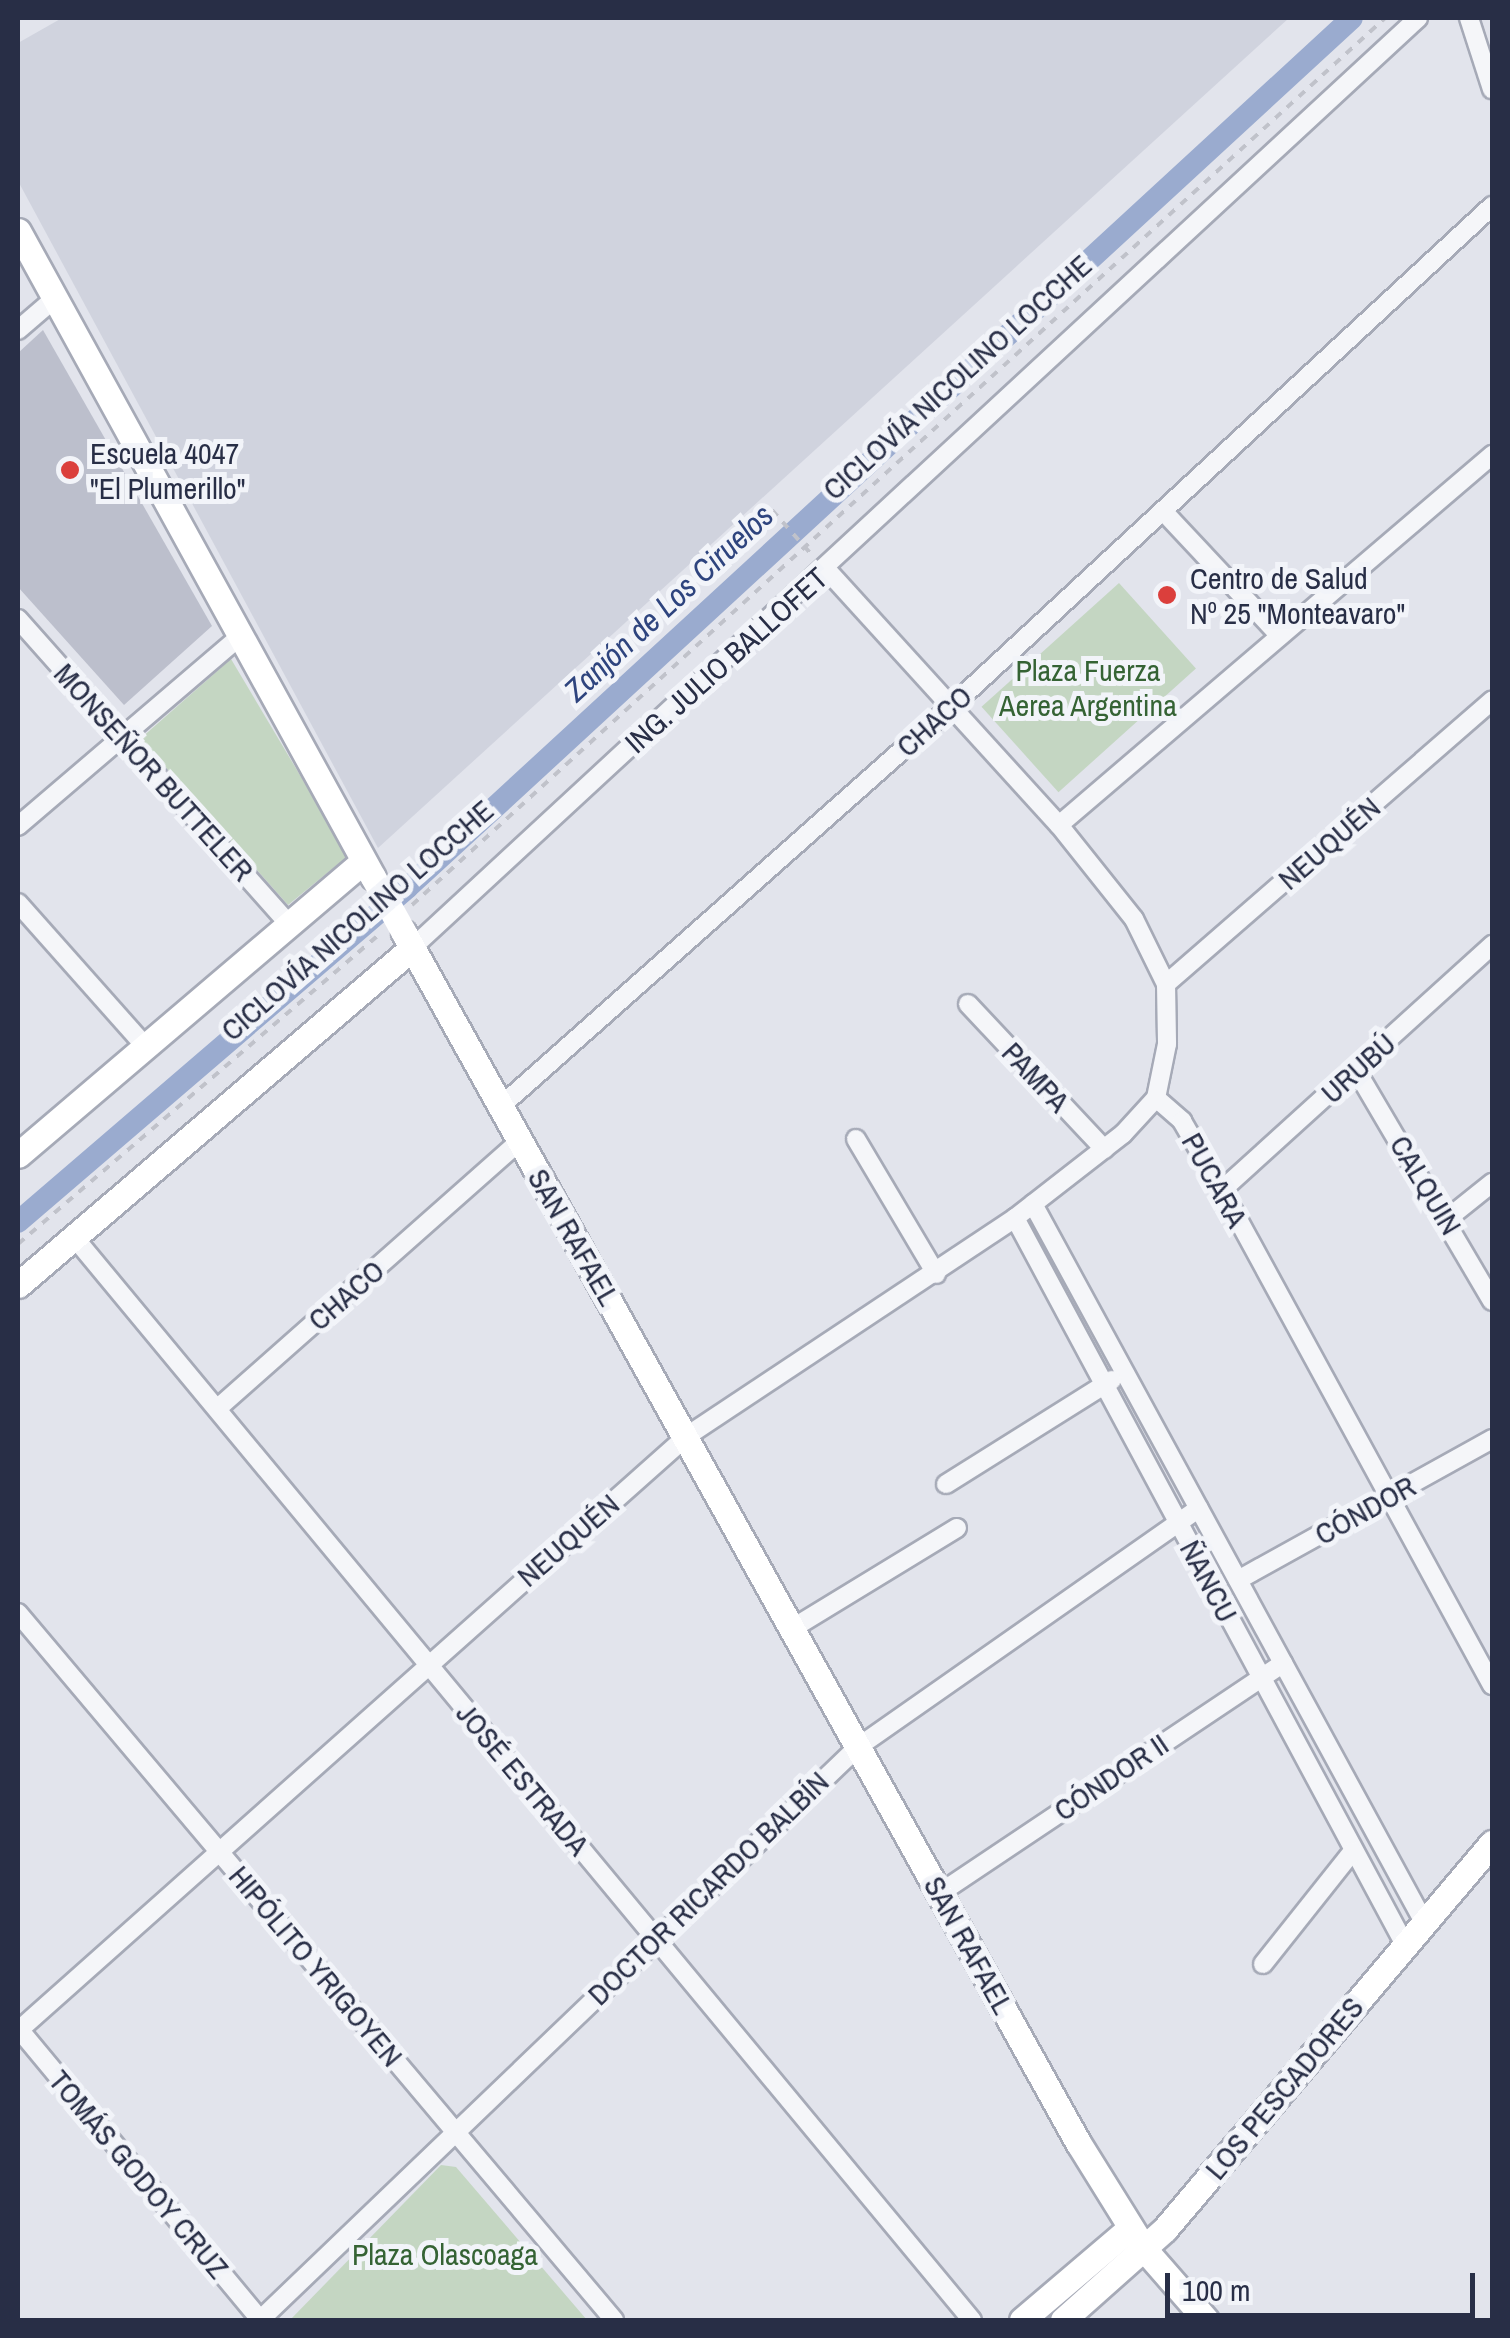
<!DOCTYPE html>
<meta charset="utf-8">
<style>
body{margin:0}
#map{position:relative;width:1510px;height:2338px;overflow:hidden;background:#e2e4ec;font-family:"Archivo Narrow",sans-serif}
div>[style]{position:absolute}
[style*='--x']{left:calc(var(--x)*1px);top:calc(var(--y)*1px);width:calc(var(--w)*1px);rotate:calc(var(--a)*1deg)}
.built>*{inset:0;background:#d0d3de}
.green>*{inset:0;background:#c4d6c2;transform-origin:0 0}
.canal>*{height:22px;margin:-11px;padding:0 11px;transform-origin:11px;border-radius:11px;background:#9aabcf}
.building>*{inset:0;background:#bcbfcc}
.path>*{height:4px;margin-top:-2px;transform-origin:0;background:repeating-linear-gradient(90deg,#c0c2ca 0 8px,transparent 0 16px)}
.roads{filter:drop-shadow(2px 0 #a6aab7) drop-shadow(-2px 0 #a6aab7) drop-shadow(0 2px #a6aab7) drop-shadow(0 -2px #a6aab7)}
.street>*{height:18px;margin:-9px;padding:0 9px;transform-origin:9px;border-radius:9px;background:#f5f6f9}
.secondary>*{height:25px;margin:-12.5px;padding:0 12.5px;transform-origin:12.5px;border-radius:12.5px;background:#fff}
.secondary-bridge>*{height:25px;margin:-12.5px;padding:0 12.5px;transform-origin:12.5px;border-radius:12.5px;background:#fff}
.dots>*{width:28px;height:28px;translate:-50% -50%;box-sizing:border-box;border:5px solid #f2f4f9;border-radius:50%}
span{translate:-50% -50%;white-space:nowrap;text-align:center;line-height:1.15;-webkit-text-stroke:10px #f2f4f9;paint-order:stroke}
.street-label{font-size:30px;color:#282e46}
.poi-label{font-size:30px;color:#282e46}
.left{translate:0 -50%;text-align:left}
.park-label{font-size:30px;color:#356334}
.water-label{font-size:32px;color:#2e447e;font-style:italic}
.frame{position:absolute;inset:0;border:20px solid #282e46;pointer-events:none}
.scale{position:absolute;left:1165px;top:2273px;width:310px;height:45px;box-sizing:border-box;border:5px solid #282e46;border-top:0;padding-left:12px;font-size:30px;line-height:35px;white-space:nowrap;color:#282e46;-webkit-text-stroke:8px #f2f4f9;paint-order:stroke}
</style>
<div id="map">
<div class="built">
<div style="clip-path:polygon(62px 18px,1289px 18px,378px 848px,18px 181px,18px 43px)"></div>
</div>
<div class="green">
<div style="left:1119px;top:583px;width:115px;height:185px;rotate:48deg"></div>
<div style="clip-path:polygon(231px 659px,348px 856px,288px 905px,140px 739px)"></div>
<div style="clip-path:polygon(441px 2165px,456px 2167px,587px 2320px,290px 2320px)"></div>
</div>
<div class="canal">
<div style="--x:18;--y:1222;--w:513;--a:-40.65"></div>
<div style="--x:407;--y:888;--w:1284;--a:-42.63"></div>
</div>
<div class="building">
<div style="clip-path:polygon(43px 330px,212px 626px,124px 705px,18px 587px,18px 353px)"></div>
</div>
<div class="path">
<div style="--x:772;--y:510;--w:60;--a:48.4"></div>
<div style="--x:412;--y:905;--w:1317;--a:-42.35"></div>
<div style="--x:18;--y:1244;--w:475;--a:-40.6"></div>
</div>
<div class="roads">
<div class="street">
<div style="--x:1469;--y:18;--w:75;--a:72.1"></div>
<div style="--x:18;--y:330;--w:48;--a:-40.7"></div>
<div style="--x:1163;--y:511;--w:171;--a:46.9"></div>
<div style="--x:826;--y:569;--w:346;--a:47.7"></div>
<div style="--x:1059;--y:825;--w:120;--a:51.4"></div>
<div style="--x:1134;--y:919;--w:72;--a:63.8"></div>
<div style="--x:1166;--y:984;--w:60;--a:89"></div>
<div style="--x:1167;--y:1044;--w:55;--a:101.5"></div>
<div style="--x:18;--y:619;--w:409;--a:48.4"></div>
<div style="--x:1059;--y:825;--w:570;--a:-40.51"></div>
<div style="--x:18;--y:826;--w:291;--a:-40.5"></div>
<div style="--x:18;--y:903;--w:190;--a:48.4"></div>
<div style="--x:412;--y:948;--w:1370;--a:-42.75"></div>
<div style="--x:1166;--y:984;--w:432;--a:-41"></div>
<div style="--x:968;--y:1004;--w:199;--a:46.8"></div>
<div style="--x:1356;--y:1070;--w:268;--a:59.5"></div>
<div style="--x:1156;--y:1098;--w:35;--a:41"></div>
<div style="--x:1182;--y:1121;--w:80;--a:59.9"></div>
<div style="--x:1222;--y:1190;--w:564;--a:61.39"></div>
<div style="--x:501;--y:1106;--w:604;--a:-41.58"></div>
<div style="--x:953;--y:705;--w:735;--a:-42.79"></div>
<div style="--x:856;--y:1139;--w:157;--a:59.3"></div>
<div style="--x:1222;--y:1190;--w:365;--a:-42.2"></div>
<div style="--x:1033;--y:1204;--w:818;--a:61.43"></div>
<div style="--x:1015;--y:1218;--w:823;--a:61.78"></div>
<div style="--x:1447;--y:1219;--w:58;--a:-38.7"></div>
<div style="--x:74;--y:1237;--w:1407;--a:50.34"></div>
<div style="--x:218;--y:1408;--w:403;--a:-41.5"></div>
<div style="--x:946;--y:1484;--w:196;--a:-32.1"></div>
<div style="--x:1238;--y:1580;--w:291;--a:-29"></div>
<div style="--x:18;--y:1613;--w:925;--a:49.87"></div>
<div style="--x:793;--y:1628;--w:192;--a:-31.4"></div>
<div style="--x:940;--y:1893;--w:413;--a:-33.8"></div>
<div style="--x:1263;--y:1964;--w:144;--a:-51.5"></div>
<div style="--x:18;--y:2028;--w:379;--a:50.3"></div>
<div style="--x:18;--y:2031;--w:895;--a:-41.65"></div>
<div style="--x:687;--y:1436;--w:394;--a:-33.6"></div>
<div style="--x:1015;--y:1218;--w:137;--a:-37.9"></div>
<div style="--x:1123;--y:1134;--w:49;--a:-47.5"></div>
<div style="--x:260;--y:2320;--w:828;--a:-43.78"></div>
<div style="--x:858;--y:1747;--w:416;--a:-35"></div>
</div>
<div class="secondary">
<div style="--x:18;--y:231;--w:737;--a:61.21"></div>
<div style="--x:404;--y:933;--w:1386;--a:60.87"></div>
<div style="--x:1079;--y:2144;--w:125;--a:58.1"></div>
<div style="--x:1145;--y:2250;--w:93;--a:48.9"></div>
<div style="--x:18;--y:1155;--w:453;--a:-40.4"></div>
<div style="--x:18;--y:1285;--w:518;--a:-40.54"></div>
<div style="--x:1022;--y:2320;--w:142;--a:-40.4"></div>
<div style="--x:1063;--y:2320;--w:137;--a:-41.7"></div>
<div style="--x:1165;--y:2229;--w:506;--a:-49.73"></div>
</div>
</div>
<div class="secondary-bridge">
<div style="--x:373;--y:877;--w:64;--a:61"></div>
</div>
<div class="dots">
<div style="left:70px;top:470px;background:#db3f3c"></div>
<div style="left:1167px;top:595px;background:#db3f3c"></div>
</div>
<div class="street-label">
<span style="left:957px;top:377px;rotate:-42deg">CICLOVÍA NICOLINO LOCCHE</span>
<span style="left:726px;top:660px;rotate:-42deg">ING. JULIO BALLOFET</span>
<span style="left:934px;top:721px;rotate:-42deg">CHACO</span>
<span style="left:154px;top:772px;rotate:48deg">MONSEÑOR BUTTELER</span>
<span style="left:1329px;top:843px;rotate:-41deg">NEUQUÉN</span>
<span style="left:357px;top:920px;rotate:-41deg">CICLOVÍA NICOLINO LOCCHE</span>
<span style="left:1358px;top:1068px;rotate:-42deg">URUBÚ</span>
<span style="left:1036px;top:1077px;rotate:47deg">PAMPA</span>
<span style="left:1215px;top:1180px;rotate:61deg">PUCARA</span>
<span style="left:1426px;top:1185px;rotate:59deg">CALQUIN</span>
<span style="left:574px;top:1237px;rotate:60deg">SAN RAFAEL</span>
<span style="left:346px;top:1295px;rotate:-41deg">CHACO</span>
<span style="left:1365px;top:1510px;rotate:-29deg">CÓNDOR</span>
<span style="left:568px;top:1540px;rotate:-41deg">NEUQUÉN</span>
<span style="left:1209px;top:1581px;rotate:62deg">ÑANCU</span>
<span style="left:1111px;top:1777px;rotate:-34deg">CÓNDOR II</span>
<span style="left:523px;top:1779px;rotate:50deg">JOSÉ ESTRADA</span>
<span style="left:708px;top:1888px;rotate:-44deg">DOCTOR RICARDO BALBÍN</span>
<span style="left:969px;top:1945px;rotate:61deg">SAN RAFAEL</span>
<span style="left:316px;top:1966px;rotate:50deg">HIPÓLITO YRIGOYEN</span>
<span style="left:1284px;top:2088px;rotate:-50deg">LOS PESCADORES</span>
<span style="left:139px;top:2174px;rotate:50deg">TOMÁS GODOY CRUZ</span>
</div>
<div class="poi-label">
<span class="left" style="left:90px;top:470px">Escuela 4047<br>"El Plumerillo"</span>
<span class="left" style="left:1190px;top:595px">Centro de Salud<br>Nº 25 "Monteavaro"</span>
</div>
<div class="park-label">
<span style="left:1088px;top:687px">Plaza Fuerza<br>Aerea Argentina</span>
<span style="left:445px;top:2254px">Plaza Olascoaga</span>
</div>
<div class="water-label">
<span style="left:669px;top:603px;rotate:-43deg">Zanjón de Los Ciruelos</span>
</div>
<div class="frame"></div>
<div class="scale">100 m</div>
</div>
